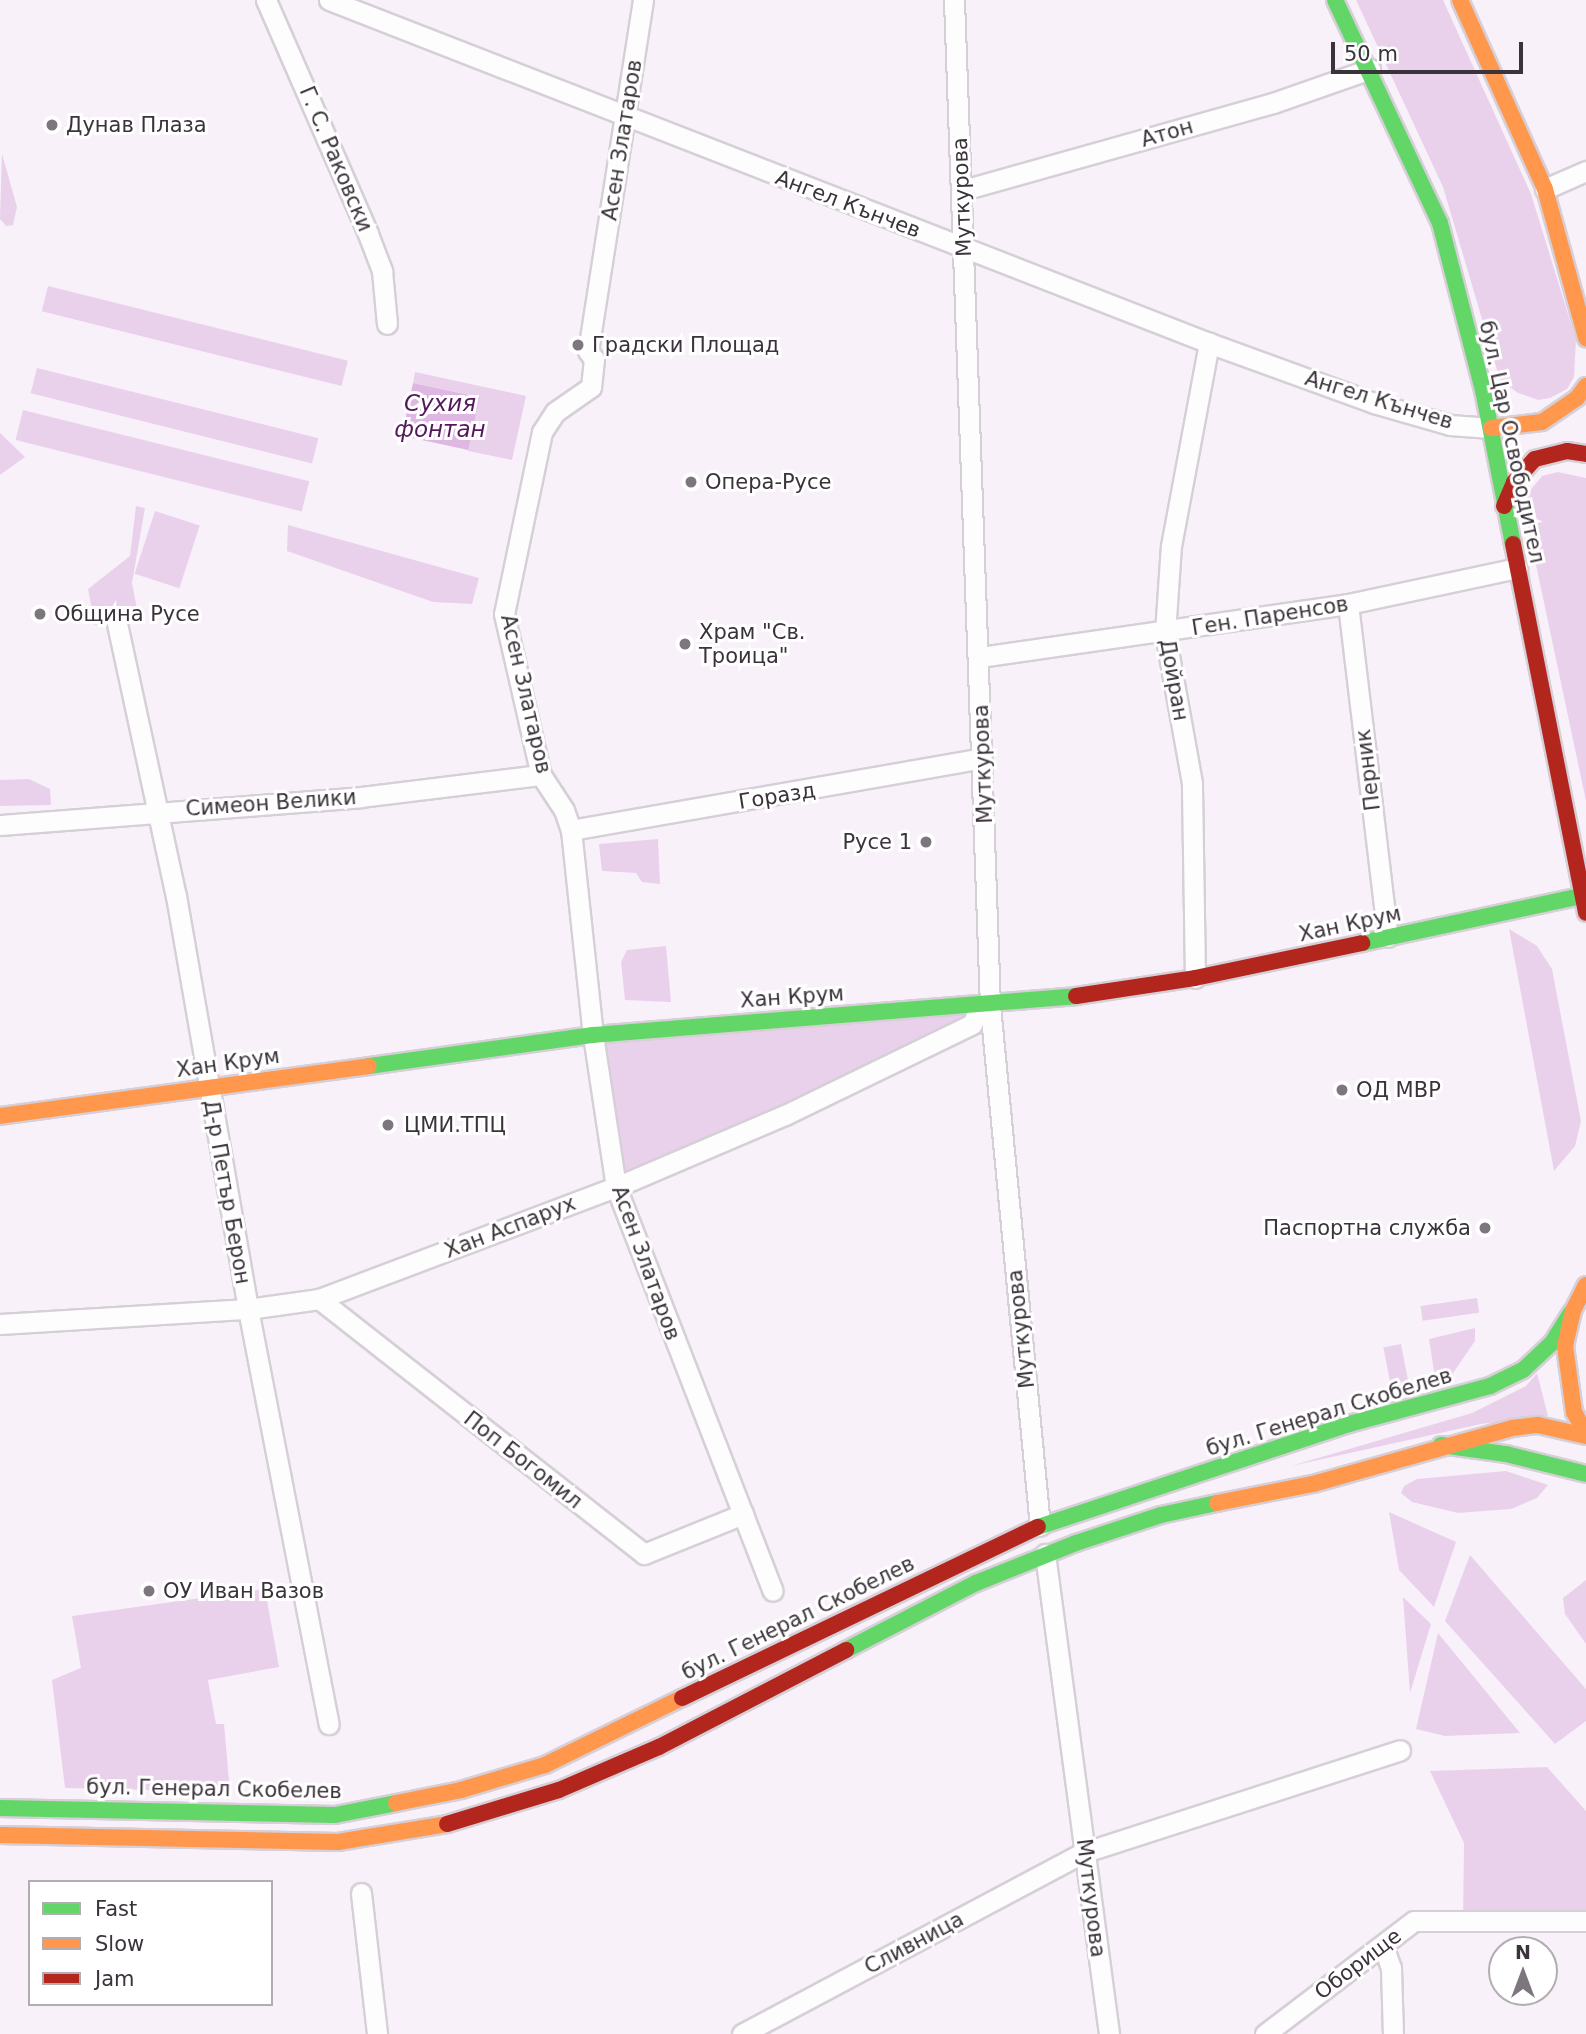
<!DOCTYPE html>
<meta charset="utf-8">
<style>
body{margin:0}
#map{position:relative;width:1586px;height:2034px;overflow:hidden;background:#f9f1fa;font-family:"DejaVu Sans",sans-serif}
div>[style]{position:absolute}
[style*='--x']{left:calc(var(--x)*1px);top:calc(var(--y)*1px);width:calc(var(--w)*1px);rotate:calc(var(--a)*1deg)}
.green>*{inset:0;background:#e9d1ec;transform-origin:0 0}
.water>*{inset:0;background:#deb8e2;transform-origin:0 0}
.roads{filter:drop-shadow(2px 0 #d6cfd7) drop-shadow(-2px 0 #d6cfd7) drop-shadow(0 2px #d6cfd7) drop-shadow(0 -2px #d6cfd7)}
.street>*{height:19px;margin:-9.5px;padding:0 9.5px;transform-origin:9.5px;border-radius:9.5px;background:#fefdfe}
.fast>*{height:16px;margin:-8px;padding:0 8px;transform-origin:8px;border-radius:8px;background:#63d668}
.slow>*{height:16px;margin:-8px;padding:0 8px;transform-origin:8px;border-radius:8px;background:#ff974d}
.jam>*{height:16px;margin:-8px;padding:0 8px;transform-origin:8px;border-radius:8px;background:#b3261e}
.dots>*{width:19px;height:19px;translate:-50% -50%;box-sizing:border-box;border:4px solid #fff;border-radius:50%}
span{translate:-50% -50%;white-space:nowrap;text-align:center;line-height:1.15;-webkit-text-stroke:6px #fff;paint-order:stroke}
.poi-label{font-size:21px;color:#3b333b}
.left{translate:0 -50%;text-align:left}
.right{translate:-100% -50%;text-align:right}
.street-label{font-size:21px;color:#3b333b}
.water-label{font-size:23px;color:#54175b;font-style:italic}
.legend{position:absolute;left:28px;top:1880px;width:245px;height:126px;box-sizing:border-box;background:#fff;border:2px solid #b1adb1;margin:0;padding:9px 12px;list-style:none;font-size:21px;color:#3b333b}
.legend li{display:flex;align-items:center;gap:14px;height:35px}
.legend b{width:35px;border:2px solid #b1adb1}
.north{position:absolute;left:1488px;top:1936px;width:70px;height:70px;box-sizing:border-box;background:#fff;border:2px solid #b1adb1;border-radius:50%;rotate:0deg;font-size:19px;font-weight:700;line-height:28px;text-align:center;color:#3b333b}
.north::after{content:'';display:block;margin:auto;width:24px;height:32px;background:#7e767e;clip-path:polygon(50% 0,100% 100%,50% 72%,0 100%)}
.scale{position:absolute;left:1331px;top:42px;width:192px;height:32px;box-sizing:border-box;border:4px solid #3b333b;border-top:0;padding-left:9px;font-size:21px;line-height:24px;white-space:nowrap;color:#3b333b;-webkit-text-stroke:5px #fff;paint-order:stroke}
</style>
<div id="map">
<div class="green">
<div style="clip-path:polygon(1356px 0,1443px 0,1531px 194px,1576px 340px,1574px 377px,1567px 389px,1550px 398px,1538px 400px,1518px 393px,1500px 380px,1443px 187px)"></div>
<div style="clip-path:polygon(2px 154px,17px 207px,13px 225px,6px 226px,0 219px)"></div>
<div style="left:48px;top:286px;width:309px;height:26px;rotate:14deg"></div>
<div style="left:37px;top:368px;width:290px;height:26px;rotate:14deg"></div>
<div style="clip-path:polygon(415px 372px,526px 396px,512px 460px,468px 451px,479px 397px,413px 383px)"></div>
<div style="left:23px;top:410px;width:295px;height:31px;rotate:14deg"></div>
<div style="clip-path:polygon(0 433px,25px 457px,0 475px)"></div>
<div style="clip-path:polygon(1558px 472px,1586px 478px,1586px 801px,1524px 508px,1529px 492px,1542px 476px)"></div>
<div style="clip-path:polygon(136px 506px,145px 508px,132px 583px,138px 614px,95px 625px,88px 589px,130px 556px)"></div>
<div style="left:155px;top:511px;width:47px;height:66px;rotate:18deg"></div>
<div style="clip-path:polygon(288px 525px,479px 578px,472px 604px,433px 602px,287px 551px)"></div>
<div style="clip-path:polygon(29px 779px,50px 789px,51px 805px,0 806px,0 780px)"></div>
<div style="clip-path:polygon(658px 839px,660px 884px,642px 882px,636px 873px,602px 871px,599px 844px)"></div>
<div style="clip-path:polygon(1509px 929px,1537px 946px,1552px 969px,1581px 1121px,1575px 1146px,1554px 1171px)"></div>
<div style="clip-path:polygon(666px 946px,671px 1002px,625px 1000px,621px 962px,627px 950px)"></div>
<div style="clip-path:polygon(990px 1006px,616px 1187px,593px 1035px)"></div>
<div style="left:1477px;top:1298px;width:15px;height:57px;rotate:82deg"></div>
<div style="clip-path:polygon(1475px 1328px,1475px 1341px,1451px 1376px,1436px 1384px,1429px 1339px)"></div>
<div style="left:1401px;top:1344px;width:47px;height:18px;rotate:79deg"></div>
<div style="clip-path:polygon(1537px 1373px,1548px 1416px,1481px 1424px,1291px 1466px,1472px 1413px,1526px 1386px)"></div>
<div style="clip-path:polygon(1506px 1471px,1548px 1485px,1537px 1498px,1511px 1509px,1458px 1513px,1412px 1502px,1401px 1493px,1404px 1486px,1417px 1479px)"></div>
<div style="clip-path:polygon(1389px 1512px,1456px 1542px,1434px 1607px,1399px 1570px)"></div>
<div style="clip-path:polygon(1470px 1555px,1586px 1689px,1586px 1721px,1555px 1744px,1445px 1621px)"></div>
<div style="clip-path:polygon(1586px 1580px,1586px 1644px,1565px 1614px,1563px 1598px)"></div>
<div style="clip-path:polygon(265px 1589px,279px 1667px,208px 1680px,216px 1724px,224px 1724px,230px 1792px,65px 1788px,52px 1680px,81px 1668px,72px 1616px)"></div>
<div style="clip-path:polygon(1403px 1597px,1431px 1624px,1410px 1693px)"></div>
<div style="clip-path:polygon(1438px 1633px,1520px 1733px,1445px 1736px,1416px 1729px)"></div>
<div style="clip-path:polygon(1547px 1767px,1586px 1811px,1586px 1921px,1463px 1922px,1464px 1843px,1430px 1771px)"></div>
</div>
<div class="water">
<div style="left:413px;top:383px;width:68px;height:54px;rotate:12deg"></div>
</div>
<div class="roads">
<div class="street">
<div style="--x:266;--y:0;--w:255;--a:66.4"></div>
<div style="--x:368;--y:234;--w:40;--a:69"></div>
<div style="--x:382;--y:271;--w:53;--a:84.6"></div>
<div style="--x:329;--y:0;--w:944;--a:21.29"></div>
<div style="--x:1209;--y:343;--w:176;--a:20"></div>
<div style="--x:1374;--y:403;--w:79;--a:16.1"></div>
<div style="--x:1450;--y:425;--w:41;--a:4.2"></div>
<div style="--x:643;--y:0;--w:355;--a:98.9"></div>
<div style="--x:588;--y:351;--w:10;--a:53"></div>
<div style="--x:594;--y:359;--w:28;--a:96"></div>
<div style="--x:591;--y:387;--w:44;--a:145.2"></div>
<div style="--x:555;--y:412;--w:24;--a:123"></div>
<div style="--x:542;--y:432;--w:186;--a:101.8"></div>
<div style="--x:504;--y:614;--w:165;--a:77.1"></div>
<div style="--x:541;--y:775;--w:42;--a:56.7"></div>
<div style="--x:564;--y:810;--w:21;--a:71"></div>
<div style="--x:571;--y:830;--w:206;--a:83.9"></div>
<div style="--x:593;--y:1035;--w:154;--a:81.4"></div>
<div style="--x:616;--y:1187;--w:433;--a:68.8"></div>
<div style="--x:954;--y:0;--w:1007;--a:87.95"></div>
<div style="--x:990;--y:1006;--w:522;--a:84.51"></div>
<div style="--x:1545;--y:189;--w:45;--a:-23.7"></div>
<div style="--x:963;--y:190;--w:322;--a:-15.7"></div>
<div style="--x:1273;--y:103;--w:103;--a:-19.3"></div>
<div style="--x:1348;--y:604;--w:335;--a:83.2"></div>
<div style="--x:116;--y:619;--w:283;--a:77.8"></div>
<div style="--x:176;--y:896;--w:419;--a:80.1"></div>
<div style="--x:248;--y:1309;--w:423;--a:79"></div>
<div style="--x:980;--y:657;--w:372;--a:-8.2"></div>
<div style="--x:1348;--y:604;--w:173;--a:-12"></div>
<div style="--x:0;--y:825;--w:362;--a:-4.4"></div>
<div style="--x:361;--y:797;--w:181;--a:-7"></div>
<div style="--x:571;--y:830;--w:417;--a:-9.9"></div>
<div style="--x:1195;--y:978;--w:195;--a:-90.9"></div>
<div style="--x:1192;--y:783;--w:152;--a:-100.2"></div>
<div style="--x:1165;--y:633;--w:87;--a:-86.1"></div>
<div style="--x:1171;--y:546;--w:207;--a:-79.4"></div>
<div style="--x:319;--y:1299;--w:413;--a:38.1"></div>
<div style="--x:644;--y:1554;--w:107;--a:-22"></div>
<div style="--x:0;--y:1324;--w:248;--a:-3.5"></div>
<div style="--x:248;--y:1309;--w:72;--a:-8"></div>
<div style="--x:319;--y:1299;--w:317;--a:-20.7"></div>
<div style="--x:616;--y:1187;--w:184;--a:-23.1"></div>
<div style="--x:785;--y:1115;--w:208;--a:-25.9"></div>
<div style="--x:972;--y:1024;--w:19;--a:-65"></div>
<div style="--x:1045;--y:1554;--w:484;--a:82.4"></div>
<div style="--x:361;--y:1893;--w:142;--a:83.5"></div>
<div style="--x:1383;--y:1945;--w:24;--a:71"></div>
<div style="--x:1391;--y:1968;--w:66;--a:88.3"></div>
<div style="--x:742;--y:2034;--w:388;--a:-28"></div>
<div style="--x:1085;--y:1852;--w:331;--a:-17.9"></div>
<div style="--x:1265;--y:2034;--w:187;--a:-37.2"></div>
<div style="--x:1414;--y:1921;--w:172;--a:0"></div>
</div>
<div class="fast">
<div style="--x:1335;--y:0;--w:246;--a:64.8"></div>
<div style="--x:1440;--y:223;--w:172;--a:75.6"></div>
<div style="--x:1483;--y:390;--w:157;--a:79"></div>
<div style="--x:1362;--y:943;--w:225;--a:-12.1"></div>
<div style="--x:369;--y:1066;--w:226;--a:-7.9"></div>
<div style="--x:593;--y:1035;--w:485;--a:-4.6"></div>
<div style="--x:1441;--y:1445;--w:66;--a:7.9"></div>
<div style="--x:1506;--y:1454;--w:82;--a:14"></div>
<div style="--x:1038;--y:1527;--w:328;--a:-18.3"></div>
<div style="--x:1349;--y:1424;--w:146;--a:-15.1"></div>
<div style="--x:1490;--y:1386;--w:37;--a:-26"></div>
<div style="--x:1523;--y:1370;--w:40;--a:-43"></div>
<div style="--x:1552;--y:1343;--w:36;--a:-58"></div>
<div style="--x:846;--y:1650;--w:146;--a:-27.3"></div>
<div style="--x:976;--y:1583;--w:108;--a:-21.8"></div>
<div style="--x:1076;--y:1543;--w:89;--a:-18.2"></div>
<div style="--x:1161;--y:1515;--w:57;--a:-12.1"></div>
<div style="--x:0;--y:1808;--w:335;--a:1.2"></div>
<div style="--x:335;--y:1815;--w:62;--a:-11.1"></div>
</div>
<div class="slow">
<div style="--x:1460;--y:0;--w:207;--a:65.8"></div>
<div style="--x:1545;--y:189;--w:155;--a:74.6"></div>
<div style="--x:1491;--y:428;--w:51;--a:-6.7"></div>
<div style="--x:1542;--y:422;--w:42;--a:-34.4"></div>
<div style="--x:1577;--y:398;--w:15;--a:-53"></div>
<div style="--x:0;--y:1116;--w:372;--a:-7.7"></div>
<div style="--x:1586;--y:1285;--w:29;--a:117"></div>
<div style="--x:1573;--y:1311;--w:36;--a:103"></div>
<div style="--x:1565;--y:1346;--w:67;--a:82.2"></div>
<div style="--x:1574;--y:1412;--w:25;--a:61"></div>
<div style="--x:1217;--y:1503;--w:98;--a:-11.2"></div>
<div style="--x:1313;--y:1484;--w:207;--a:-15.7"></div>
<div style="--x:1512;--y:1428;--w:26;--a:-7"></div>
<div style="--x:1538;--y:1425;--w:49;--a:12.9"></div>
<div style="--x:396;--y:1803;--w:66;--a:-11.3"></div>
<div style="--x:461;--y:1790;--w:88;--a:-16.6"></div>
<div style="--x:545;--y:1765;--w:153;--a:-26.1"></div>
<div style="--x:0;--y:1835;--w:338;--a:1.2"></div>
<div style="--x:338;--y:1842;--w:110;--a:-9.4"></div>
</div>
<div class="jam">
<div style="--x:1504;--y:506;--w:26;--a:-67"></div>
<div style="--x:1514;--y:482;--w:31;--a:-48"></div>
<div style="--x:1535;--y:459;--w:33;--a:-14"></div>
<div style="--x:1567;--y:451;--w:19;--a:9"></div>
<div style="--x:1513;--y:544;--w:376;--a:78.8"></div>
<div style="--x:1076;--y:996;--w:120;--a:-8.6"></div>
<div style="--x:1195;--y:978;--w:171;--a:-11.8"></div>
<div style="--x:682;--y:1698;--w:395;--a:-25.7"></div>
<div style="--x:447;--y:1824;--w:117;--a:-16.9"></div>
<div style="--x:559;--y:1790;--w:109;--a:-23.3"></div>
<div style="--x:659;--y:1747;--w:211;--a:-27.4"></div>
</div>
</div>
<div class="dots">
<div style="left:52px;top:125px;background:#7e767e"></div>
<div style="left:578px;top:345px;background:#7e767e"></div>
<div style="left:691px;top:482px;background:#7e767e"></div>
<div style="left:40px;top:614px;background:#7e767e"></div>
<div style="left:685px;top:644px;background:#7e767e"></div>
<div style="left:926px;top:842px;background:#7e767e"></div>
<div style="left:1342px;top:1090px;background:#7e767e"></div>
<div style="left:388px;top:1125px;background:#7e767e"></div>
<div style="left:1485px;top:1228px;background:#7e767e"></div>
<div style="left:149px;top:1591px;background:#7e767e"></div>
</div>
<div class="poi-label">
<span class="left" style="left:66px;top:125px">Дунав Плаза</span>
<span class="left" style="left:592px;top:345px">Градски Площад</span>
<span class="left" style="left:705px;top:482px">Опера-Русе</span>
<span class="left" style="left:54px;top:614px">Община Русе</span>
<span class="left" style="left:699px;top:644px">Храм "Св.<br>Троица"</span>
<span class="right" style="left:912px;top:842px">Русе 1</span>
<span class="left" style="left:1356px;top:1090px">ОД МВР</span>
<span class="left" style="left:404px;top:1125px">ЦМИ.ТПЦ</span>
<span class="right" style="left:1471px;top:1228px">Паспортна служба</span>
<span class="left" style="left:163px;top:1591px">ОУ Иван Вазов</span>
</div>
<div class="street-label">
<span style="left:1167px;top:133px;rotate:-16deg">Атон</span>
<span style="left:622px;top:140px;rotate:-81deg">Асен Златаров</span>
<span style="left:336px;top:159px;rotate:67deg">Г. С. Раковски</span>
<span style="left:962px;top:197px;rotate:-92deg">Муткурова</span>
<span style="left:848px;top:204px;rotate:21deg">Ангел Кънчев</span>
<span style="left:1379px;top:400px;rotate:17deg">Ангел Кънчев</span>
<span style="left:1512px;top:442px;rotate:78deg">бул. Цар Освободител</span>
<span style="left:1270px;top:616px;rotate:-9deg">Ген. Паренсов</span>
<span style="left:1174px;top:680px;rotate:80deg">Дойран</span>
<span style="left:526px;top:694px;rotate:77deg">Асен Златаров</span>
<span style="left:983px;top:764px;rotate:-92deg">Муткурова</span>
<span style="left:1368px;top:770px;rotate:-97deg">Перник</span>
<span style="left:777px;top:796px;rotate:-9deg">Горазд</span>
<span style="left:271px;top:803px;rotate:-4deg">Симеон Велики</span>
<span style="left:1350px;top:924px;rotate:-12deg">Хан Крум</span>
<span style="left:792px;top:997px;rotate:-4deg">Хан Крум</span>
<span style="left:228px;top:1063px;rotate:-8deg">Хан Крум</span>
<span style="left:227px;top:1192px;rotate:80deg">Д-р Петър Берон</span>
<span style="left:510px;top:1227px;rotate:-21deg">Хан Аспарух</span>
<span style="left:646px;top:1263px;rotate:70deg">Асен Златаров</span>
<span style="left:1021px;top:1329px;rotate:-96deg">Муткурова</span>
<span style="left:1329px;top:1412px;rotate:-17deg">бул. Генерал Скобелев</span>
<span style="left:523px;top:1460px;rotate:38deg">Поп Богомил</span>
<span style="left:798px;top:1618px;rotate:-26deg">бул. Генерал Скобелев</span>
<span style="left:214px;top:1789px;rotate:1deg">бул. Генерал Скобелев</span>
<span style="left:1091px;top:1898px;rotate:83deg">Муткурова</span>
<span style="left:914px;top:1943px;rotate:-28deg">Сливница</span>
<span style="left:1358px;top:1964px;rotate:-37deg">Оборище</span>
</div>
<div class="water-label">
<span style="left:440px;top:416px">Сухия<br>фонтан</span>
</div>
<ul class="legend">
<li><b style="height:9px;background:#63d668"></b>Fast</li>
<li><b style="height:9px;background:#ff974d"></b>Slow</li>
<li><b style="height:9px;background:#b3261e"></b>Jam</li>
</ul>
<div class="north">N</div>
<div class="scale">50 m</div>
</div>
